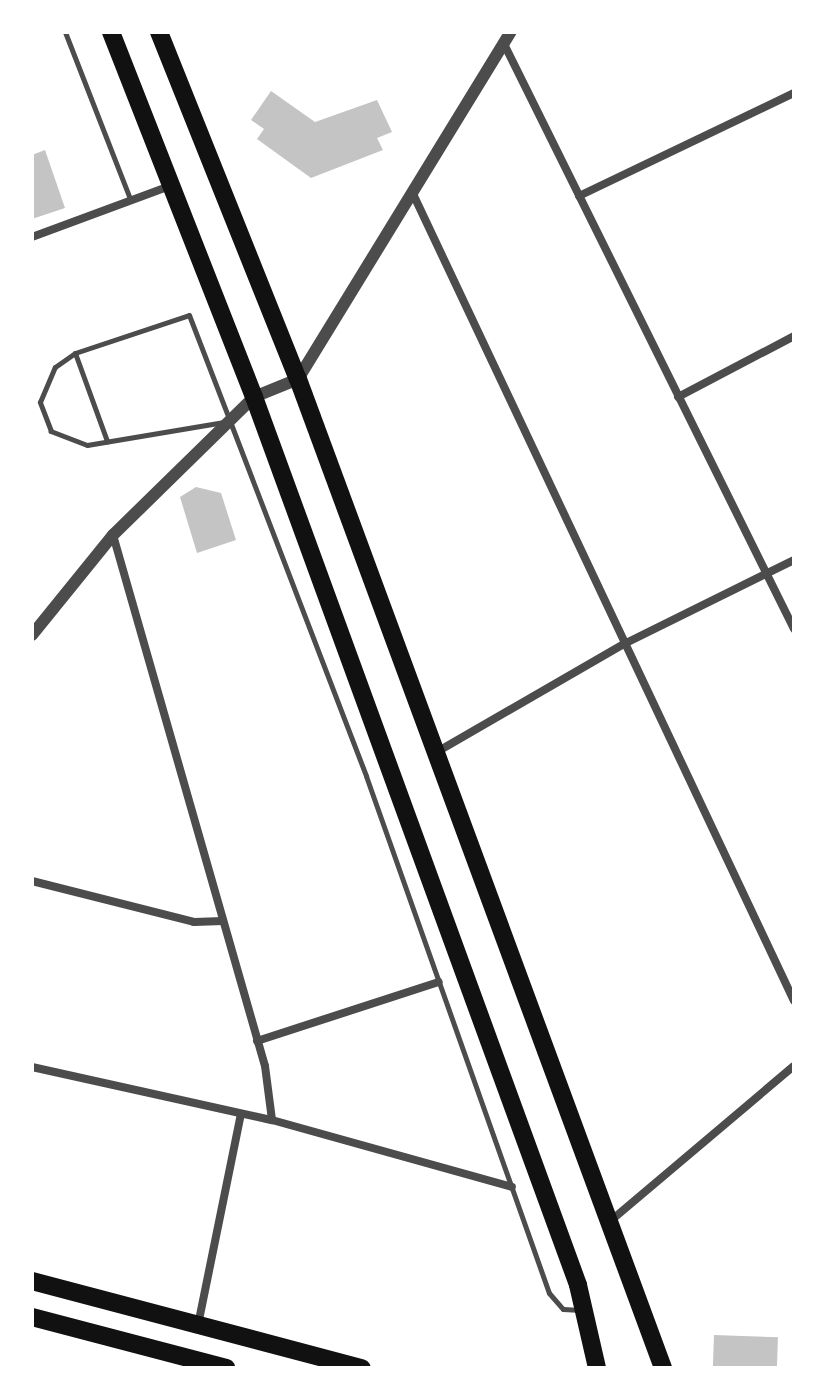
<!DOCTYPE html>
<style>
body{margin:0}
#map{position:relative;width:826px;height:1400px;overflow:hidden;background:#fff;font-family:Jost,sans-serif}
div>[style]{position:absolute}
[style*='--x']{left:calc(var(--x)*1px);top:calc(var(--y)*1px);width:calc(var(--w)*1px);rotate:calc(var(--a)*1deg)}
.building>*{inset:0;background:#c4c4c4;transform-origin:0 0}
.service>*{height:5px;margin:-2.5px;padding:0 2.5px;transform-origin:2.5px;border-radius:2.5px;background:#4c4c4c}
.minor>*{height:8px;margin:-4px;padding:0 4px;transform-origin:4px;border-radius:4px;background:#4c4c4c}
.tertiary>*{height:12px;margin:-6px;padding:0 6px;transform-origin:6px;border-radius:6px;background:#4c4c4c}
.trunk>*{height:18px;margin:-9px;padding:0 9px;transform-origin:9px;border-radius:9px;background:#111}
span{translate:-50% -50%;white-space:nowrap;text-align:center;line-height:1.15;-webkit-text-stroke:6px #fff;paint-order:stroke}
.frame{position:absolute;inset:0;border:34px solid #fff;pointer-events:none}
</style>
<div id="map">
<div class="building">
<div style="clip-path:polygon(271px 91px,315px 122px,377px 100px,392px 132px,377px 138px,383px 150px,311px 178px,257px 139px,264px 129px,251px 120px)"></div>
<div style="clip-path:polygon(45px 150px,65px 208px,32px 219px,32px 155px)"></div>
<div style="clip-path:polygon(196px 487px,221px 493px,236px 540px,197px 553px,180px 497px)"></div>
<div style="left:714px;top:1335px;width:64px;height:33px;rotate:2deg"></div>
</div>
<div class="service">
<div style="--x:65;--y:32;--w:181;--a:68.7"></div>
<div style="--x:189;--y:315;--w:114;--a:68.9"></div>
<div style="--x:230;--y:421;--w:145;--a:170.5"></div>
<div style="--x:87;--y:445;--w:39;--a:-159"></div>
<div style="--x:51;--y:431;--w:31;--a:-111"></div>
<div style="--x:40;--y:402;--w:38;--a:-67"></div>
<div style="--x:55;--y:367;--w:24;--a:-35"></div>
<div style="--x:75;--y:353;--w:120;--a:-18.4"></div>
<div style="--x:75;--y:353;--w:94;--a:70"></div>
<div style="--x:231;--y:424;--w:377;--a:69"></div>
<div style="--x:366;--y:776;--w:548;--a:70.51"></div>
<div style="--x:549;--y:1293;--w:21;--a:49"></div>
<div style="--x:563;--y:1309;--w:18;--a:3"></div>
</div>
<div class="minor">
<div style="--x:504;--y:44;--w:653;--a:63.63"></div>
<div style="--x:414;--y:196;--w:890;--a:64.73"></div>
<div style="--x:579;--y:196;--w:238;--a:-25.6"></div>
<div style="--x:32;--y:237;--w:147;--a:-20.3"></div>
<div style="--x:678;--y:397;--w:131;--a:-27.7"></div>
<div style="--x:113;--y:535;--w:552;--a:74.03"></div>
<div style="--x:265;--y:1066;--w:54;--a:82.6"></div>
<div style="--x:435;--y:753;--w:218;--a:-30"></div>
<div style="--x:624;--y:644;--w:190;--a:-26.3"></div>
<div style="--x:32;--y:881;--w:167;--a:14.2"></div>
<div style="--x:194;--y:922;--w:29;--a:-2"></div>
<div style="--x:257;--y:1041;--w:191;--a:-18"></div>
<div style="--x:32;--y:1067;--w:246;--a:12.5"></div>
<div style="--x:272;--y:1120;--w:249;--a:15.6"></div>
<div style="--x:608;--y:1223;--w:243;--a:-40.2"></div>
<div style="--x:198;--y:1325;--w:215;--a:-78.5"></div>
</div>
<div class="tertiary">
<div style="--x:32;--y:635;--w:129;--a:-51"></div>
<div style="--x:113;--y:535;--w:197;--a:-44.4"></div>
<div style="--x:254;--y:397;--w:48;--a:-22.2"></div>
<div style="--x:298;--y:379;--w:407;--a:-58.5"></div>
</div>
<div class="trunk">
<div style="--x:111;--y:32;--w:392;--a:68.6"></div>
<div style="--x:254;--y:397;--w:945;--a:69.95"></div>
<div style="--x:578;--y:1285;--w:85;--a:77.1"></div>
<div style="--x:159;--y:32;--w:374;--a:68.2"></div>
<div style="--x:298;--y:379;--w:1054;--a:69.74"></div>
<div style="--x:32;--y:1281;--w:341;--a:14.8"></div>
<div style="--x:32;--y:1317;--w:201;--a:14.7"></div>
</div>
<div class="frame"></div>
</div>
